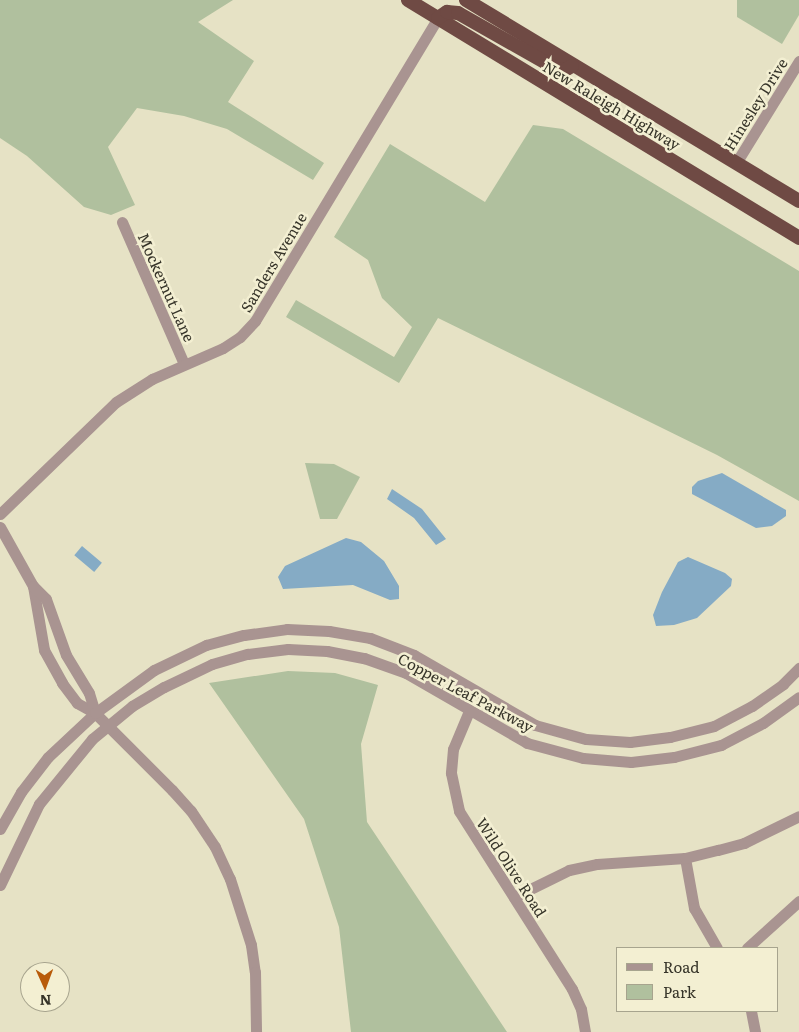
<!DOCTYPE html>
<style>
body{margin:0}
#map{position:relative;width:799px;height:1032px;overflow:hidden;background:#e6e2c5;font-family:Literata,serif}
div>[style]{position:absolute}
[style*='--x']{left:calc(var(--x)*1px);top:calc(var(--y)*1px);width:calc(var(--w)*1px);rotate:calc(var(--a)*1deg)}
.green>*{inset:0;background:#b0c09e}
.water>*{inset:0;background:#85abc5;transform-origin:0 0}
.minor>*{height:11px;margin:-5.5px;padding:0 5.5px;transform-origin:5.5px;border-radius:5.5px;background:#a99491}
.trunk>*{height:14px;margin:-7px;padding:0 7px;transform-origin:7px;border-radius:7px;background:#6f4a44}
span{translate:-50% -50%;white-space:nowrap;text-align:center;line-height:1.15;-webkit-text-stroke:5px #f3efd2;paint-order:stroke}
.street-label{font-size:15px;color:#363429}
.legend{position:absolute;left:616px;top:947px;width:162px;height:65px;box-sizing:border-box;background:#f3efd2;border:1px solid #a7a48e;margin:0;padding:6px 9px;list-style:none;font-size:15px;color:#363429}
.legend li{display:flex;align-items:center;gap:10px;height:25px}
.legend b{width:25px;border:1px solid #a7a48e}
.north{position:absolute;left:20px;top:962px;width:50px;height:50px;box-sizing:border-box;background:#f3efd2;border:1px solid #a7a48e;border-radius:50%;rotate:178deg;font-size:14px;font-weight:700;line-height:20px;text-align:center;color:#363429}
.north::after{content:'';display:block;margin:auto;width:18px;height:22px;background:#b85b0a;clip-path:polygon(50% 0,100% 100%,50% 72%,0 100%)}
</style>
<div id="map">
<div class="green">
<div style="clip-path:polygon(0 0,233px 0,198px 22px,254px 61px,228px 102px,324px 163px,313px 180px,227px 129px,184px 116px,137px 108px,108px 147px,135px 205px,111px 215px,84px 207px,27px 156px,0 138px)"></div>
<div style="clip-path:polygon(737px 0,799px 0,799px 15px,782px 44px,737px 17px)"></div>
<div style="clip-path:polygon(533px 125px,563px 129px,799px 271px,799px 501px,717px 455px,438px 318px,399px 383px,286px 317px,296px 300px,394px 357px,412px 327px,382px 298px,368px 260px,334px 237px,390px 144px,485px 202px)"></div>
<div style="clip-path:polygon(305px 463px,334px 464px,360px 477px,337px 519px,320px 519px)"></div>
<div style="clip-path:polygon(288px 671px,335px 673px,378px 685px,361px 744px,367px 822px,507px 1032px,351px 1032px,339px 927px,304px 819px,209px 683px)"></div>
</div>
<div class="water">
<div style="clip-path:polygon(722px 473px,786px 510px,786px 516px,772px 526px,756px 528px,692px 494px,692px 487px,698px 481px)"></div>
<div style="clip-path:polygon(392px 489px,422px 509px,446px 539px,436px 545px,414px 518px,387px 499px)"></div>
<div style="clip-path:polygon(346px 538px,361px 542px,384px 561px,399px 586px,399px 599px,390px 600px,353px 585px,283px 589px,278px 577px,285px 566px)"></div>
<div style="left:82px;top:546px;width:26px;height:12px;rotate:40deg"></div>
<div style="clip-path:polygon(688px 557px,725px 573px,732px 579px,731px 586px,697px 618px,674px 625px,656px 626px,653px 615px,662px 592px,678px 562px)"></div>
</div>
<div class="minor">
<div style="--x:736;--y:163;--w:120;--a:-58.3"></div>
<div style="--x:122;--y:222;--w:155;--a:66.4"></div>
<div style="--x:0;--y:514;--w:161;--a:-44"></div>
<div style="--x:116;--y:402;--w:43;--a:-32.6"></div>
<div style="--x:152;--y:379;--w:77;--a:-23.6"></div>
<div style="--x:223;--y:348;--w:20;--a:-33"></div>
<div style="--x:240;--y:337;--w:22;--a:-47"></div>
<div style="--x:255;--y:321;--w:354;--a:-58.9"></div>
<div style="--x:0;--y:527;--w:68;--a:60.8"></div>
<div style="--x:33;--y:586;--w:65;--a:80.2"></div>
<div style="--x:44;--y:650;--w:38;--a:61"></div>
<div style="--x:62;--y:683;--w:25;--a:53"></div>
<div style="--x:77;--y:703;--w:21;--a:29"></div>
<div style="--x:95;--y:713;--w:109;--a:45"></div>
<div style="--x:172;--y:790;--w:28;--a:48"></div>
<div style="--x:191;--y:811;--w:43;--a:56.3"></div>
<div style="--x:215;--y:847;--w:35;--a:65"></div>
<div style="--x:230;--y:879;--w:69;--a:72.3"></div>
<div style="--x:251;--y:945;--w:27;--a:82"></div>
<div style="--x:255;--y:972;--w:60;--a:89"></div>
<div style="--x:33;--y:586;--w:18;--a:45"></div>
<div style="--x:46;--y:599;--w:59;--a:70.3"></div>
<div style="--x:66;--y:655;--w:44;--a:58.8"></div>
<div style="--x:89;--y:693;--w:21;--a:73"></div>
<div style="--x:469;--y:711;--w:41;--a:112.8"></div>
<div style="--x:453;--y:749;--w:24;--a:95"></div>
<div style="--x:451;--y:773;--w:39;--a:78"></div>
<div style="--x:459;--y:811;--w:211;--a:57.6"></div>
<div style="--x:572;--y:989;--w:22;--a:66"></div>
<div style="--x:581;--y:1009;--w:23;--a:80"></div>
<div style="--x:0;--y:829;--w:43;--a:-60.4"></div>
<div style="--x:21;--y:792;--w:44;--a:-52.4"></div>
<div style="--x:48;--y:757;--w:64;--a:-43.1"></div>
<div style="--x:95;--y:713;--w:73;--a:-36.1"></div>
<div style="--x:154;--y:670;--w:58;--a:-25.7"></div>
<div style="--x:206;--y:645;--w:39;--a:-15"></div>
<div style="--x:244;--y:635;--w:43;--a:-7.9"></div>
<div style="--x:287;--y:629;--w:42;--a:2.7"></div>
<div style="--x:329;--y:631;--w:42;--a:9.7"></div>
<div style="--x:370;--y:638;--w:47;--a:21.1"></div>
<div style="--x:414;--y:655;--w:140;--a:30"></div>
<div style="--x:535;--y:725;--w:53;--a:15.4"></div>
<div style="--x:586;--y:739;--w:44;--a:3.9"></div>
<div style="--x:630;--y:742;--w:40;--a:-7.1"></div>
<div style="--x:670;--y:737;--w:45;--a:-14"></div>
<div style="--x:714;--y:726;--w:43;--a:-27.8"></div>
<div style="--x:752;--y:706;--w:38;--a:-35"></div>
<div style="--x:783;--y:684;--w:23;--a:-45"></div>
<div style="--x:685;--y:858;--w:51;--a:79.8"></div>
<div style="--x:694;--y:908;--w:46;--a:60.1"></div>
<div style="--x:0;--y:885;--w:90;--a:-64.3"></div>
<div style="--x:39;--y:804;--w:84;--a:-50.8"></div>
<div style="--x:92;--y:739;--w:52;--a:-39.5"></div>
<div style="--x:132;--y:706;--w:37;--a:-31"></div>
<div style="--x:164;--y:687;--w:53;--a:-25.6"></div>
<div style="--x:212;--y:664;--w:37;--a:-16"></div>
<div style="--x:248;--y:654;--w:40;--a:-7.1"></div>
<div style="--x:288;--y:649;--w:39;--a:3"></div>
<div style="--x:327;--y:651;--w:38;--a:11"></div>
<div style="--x:364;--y:658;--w:45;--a:19.7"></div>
<div style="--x:406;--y:673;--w:140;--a:30"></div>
<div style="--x:527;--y:743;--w:58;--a:15"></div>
<div style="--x:583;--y:758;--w:48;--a:4.8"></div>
<div style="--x:631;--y:762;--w:43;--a:-6.6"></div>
<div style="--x:674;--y:757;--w:49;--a:-14.3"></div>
<div style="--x:721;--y:745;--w:47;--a:-27.6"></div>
<div style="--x:763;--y:723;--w:44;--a:-35.8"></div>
<div style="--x:514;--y:897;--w:61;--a:-26.1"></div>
<div style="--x:569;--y:870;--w:29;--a:-12"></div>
<div style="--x:597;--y:864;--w:88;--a:-3.9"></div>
<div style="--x:685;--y:858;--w:34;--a:-14"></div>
<div style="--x:718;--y:850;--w:27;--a:-15"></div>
<div style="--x:744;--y:843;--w:61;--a:-26.1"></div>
<div style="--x:747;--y:948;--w:70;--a:-42.1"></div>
<div style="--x:751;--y:1011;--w:21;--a:79"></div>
</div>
<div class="trunk">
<div style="--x:408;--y:0;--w:458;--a:31.3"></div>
<div style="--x:466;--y:0;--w:389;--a:31.1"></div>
<div style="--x:438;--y:18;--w:11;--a:-34"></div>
<div style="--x:447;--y:12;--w:11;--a:5"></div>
<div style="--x:458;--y:13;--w:114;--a:29.5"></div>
<div style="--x:557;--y:69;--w:8;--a:7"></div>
<div style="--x:565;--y:70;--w:8;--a:-30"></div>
</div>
<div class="street-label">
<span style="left:755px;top:104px;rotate:-58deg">Hinesley Drive</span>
<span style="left:612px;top:105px;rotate:31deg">New Raleigh Highway</span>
<span style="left:273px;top:262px;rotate:-59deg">Sanders Avenue</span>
<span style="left:167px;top:287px;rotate:66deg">Mockernut Lane</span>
<span style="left:466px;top:692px;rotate:28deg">Copper Leaf Parkway</span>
<span style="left:512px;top:867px;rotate:57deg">Wild Olive Road</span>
</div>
<ul class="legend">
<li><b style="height:6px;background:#a99491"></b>Road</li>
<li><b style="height:14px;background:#b0c09e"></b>Park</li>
</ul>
<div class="north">N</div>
</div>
